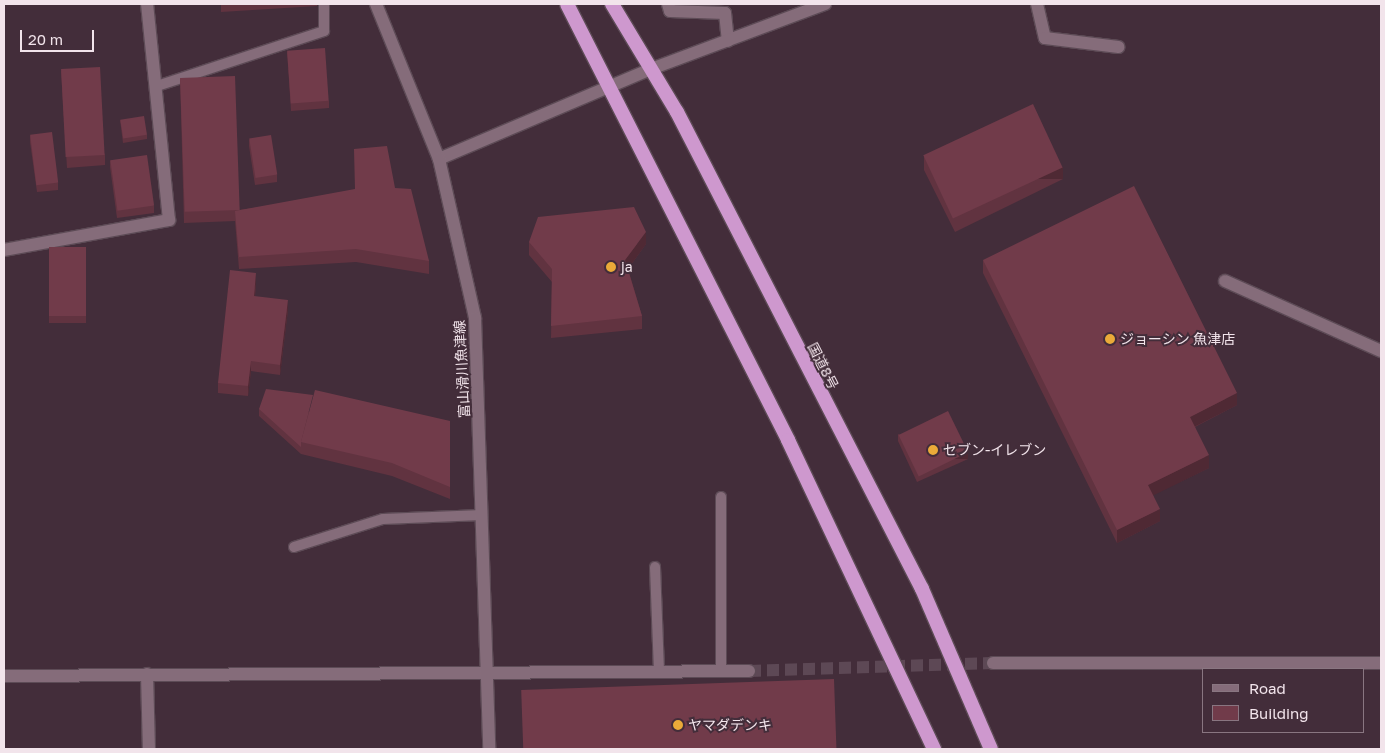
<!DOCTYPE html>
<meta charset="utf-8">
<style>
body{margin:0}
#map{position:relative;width:1385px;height:753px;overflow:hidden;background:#432d3a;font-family:"Golos Text","Noto Sans JP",sans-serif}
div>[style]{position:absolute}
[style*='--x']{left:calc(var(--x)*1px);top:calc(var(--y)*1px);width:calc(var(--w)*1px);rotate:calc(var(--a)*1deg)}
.minor-tunnel>*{height:12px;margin-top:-6px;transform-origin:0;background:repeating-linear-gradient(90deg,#5d4855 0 12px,transparent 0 18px)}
.roads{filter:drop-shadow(1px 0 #5d4b56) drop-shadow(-1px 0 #5d4b56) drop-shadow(0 1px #5d4b56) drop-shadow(0 -1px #5d4b56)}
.service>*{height:10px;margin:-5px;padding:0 5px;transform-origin:5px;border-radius:5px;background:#856c7a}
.minor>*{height:12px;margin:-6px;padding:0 6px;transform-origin:6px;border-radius:6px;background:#856c7a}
.secondary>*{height:12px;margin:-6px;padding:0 6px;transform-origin:6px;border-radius:6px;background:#856c7a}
.trunk>*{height:14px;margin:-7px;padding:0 7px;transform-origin:7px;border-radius:7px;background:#ce98ce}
.wall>*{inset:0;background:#613340;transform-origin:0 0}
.shaded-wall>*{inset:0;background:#4f2934;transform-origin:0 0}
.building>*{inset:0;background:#713b4a;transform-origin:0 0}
.dots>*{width:14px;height:14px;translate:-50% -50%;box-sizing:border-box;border:2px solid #432d3a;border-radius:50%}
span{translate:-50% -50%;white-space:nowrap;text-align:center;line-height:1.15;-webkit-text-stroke:4px #432d3a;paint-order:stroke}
.poi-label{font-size:14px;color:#f2e4eb}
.left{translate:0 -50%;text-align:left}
.street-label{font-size:14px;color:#f2e4eb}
.frame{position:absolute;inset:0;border:5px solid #f2e4eb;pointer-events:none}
.legend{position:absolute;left:1202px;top:668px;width:162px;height:65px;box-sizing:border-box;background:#432d3a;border:1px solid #897681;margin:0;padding:6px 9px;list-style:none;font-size:15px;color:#f2e4eb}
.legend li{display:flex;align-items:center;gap:10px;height:25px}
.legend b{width:25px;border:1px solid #897681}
.scale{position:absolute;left:20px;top:30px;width:74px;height:22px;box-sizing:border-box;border:2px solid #f2e4eb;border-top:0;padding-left:6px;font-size:15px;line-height:18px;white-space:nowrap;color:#f2e4eb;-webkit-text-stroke:4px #432d3a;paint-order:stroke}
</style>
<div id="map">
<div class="minor-tunnel">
<div style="--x:749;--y:671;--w:244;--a:-1.9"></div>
</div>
<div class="roads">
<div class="service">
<div style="--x:157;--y:86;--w:176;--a:-18.2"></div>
<div style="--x:324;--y:31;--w:27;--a:-90"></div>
<div style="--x:721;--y:497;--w:174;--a:90"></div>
<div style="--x:294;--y:547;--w:93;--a:-17.5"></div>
<div style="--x:383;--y:519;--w:99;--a:-2.3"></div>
<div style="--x:655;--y:567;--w:104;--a:87.8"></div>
</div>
<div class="minor">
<div style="--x:668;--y:4;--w:7;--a:74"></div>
<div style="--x:670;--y:11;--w:55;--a:2.1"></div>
<div style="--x:725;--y:13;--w:28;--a:84"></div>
<div style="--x:1037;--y:4;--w:35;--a:77"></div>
<div style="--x:1045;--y:38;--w:74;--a:7"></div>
<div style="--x:439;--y:159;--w:230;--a:-23"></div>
<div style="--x:651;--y:69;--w:186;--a:-20.5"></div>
<div style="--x:4;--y:250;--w:168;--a:-10.3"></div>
<div style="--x:169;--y:220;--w:217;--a:-95.8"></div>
<div style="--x:1225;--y:281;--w:171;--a:24.2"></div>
<div style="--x:993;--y:663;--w:388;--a:0"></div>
<div style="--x:147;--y:674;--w:75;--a:88.5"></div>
<div style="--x:4;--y:676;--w:745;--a:-0.38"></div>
</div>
<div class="secondary">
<div style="--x:376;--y:4;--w:167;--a:67.9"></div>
<div style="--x:439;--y:159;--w:163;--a:77.2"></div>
<div style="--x:475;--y:318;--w:431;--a:88.1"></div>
</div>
<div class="trunk">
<div style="--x:567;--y:4;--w:489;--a:63.1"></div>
<div style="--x:788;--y:440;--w:342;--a:64.7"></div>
<div style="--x:612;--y:4;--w:126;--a:59"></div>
<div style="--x:677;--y:112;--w:536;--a:62.81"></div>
<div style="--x:922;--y:589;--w:174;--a:66.7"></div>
</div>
</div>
<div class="wall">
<div style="clip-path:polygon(221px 4px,317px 4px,317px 6px,221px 12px)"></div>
<div style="clip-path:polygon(287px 51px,329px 101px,329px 108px,291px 111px)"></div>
<div style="clip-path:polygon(61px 70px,105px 155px,105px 165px,67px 168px)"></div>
<div style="clip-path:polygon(180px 78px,239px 210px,395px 188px,429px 261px,429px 274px,356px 262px,239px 269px,235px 221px,184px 223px)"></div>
<div style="clip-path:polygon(120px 120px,147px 135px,147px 139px,123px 143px)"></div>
<div style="clip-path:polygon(30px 135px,58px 183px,58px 190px,37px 192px,30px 142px)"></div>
<div style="clip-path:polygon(249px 139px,277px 175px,277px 182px,255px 185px,249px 146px)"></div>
<div style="clip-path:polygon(924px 157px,1063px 179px,955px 232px,924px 170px)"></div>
<div style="clip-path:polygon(110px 160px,154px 206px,154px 213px,117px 218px,110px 167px)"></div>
<div style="clip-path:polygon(529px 242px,646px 244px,628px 269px,642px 316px,642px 329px,551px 338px,552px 282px,529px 255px)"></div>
<div style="left:49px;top:247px;width:37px;height:76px"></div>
<div style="clip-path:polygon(983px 260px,1237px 405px,1195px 427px,1209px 468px,1153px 495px,1160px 521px,1117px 543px,983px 273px)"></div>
<div style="clip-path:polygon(256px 283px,255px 297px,288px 310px,280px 375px,251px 371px,248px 396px,218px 393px,218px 383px)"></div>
<div style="clip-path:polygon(259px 409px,450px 421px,450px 499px,392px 476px,301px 454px,259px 416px)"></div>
<div style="clip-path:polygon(898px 434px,968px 459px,917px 482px,898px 441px)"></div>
</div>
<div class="shaded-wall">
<div style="left:1063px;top:167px;width:12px;height:120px;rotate:90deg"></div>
<div style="clip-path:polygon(646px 232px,646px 244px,625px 273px,625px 260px)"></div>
<div style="clip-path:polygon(256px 273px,256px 283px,254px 306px,254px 296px)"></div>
<div style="clip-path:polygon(288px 300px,288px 310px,280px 375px,280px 365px)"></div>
<div style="clip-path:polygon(251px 361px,251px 371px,248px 396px,248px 386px)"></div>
<div style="clip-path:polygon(1237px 393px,1237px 405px,1190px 429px,1190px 417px)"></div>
<div style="left:968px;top:452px;width:7px;height:56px;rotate:90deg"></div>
<div style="clip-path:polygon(1209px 455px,1209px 468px,1148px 498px,1148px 485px)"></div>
<div style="clip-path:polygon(1160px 509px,1160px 521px,1117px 543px,1117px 530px)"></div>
</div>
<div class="building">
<div style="left:325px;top:48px;width:53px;height:38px;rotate:86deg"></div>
<div style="left:100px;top:67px;width:88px;height:39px;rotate:87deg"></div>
<div style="left:235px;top:76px;width:134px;height:55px;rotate:88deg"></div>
<div style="left:1033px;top:104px;width:70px;height:121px;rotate:65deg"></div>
<div style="left:144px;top:116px;width:19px;height:24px;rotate:81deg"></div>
<div style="left:52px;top:132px;width:51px;height:22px;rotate:83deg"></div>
<div style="left:271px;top:135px;width:40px;height:22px;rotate:81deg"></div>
<div style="clip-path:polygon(387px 146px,395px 188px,411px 189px,429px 261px,356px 249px,239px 257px,235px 211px,355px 189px,354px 149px)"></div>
<div style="left:147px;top:155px;width:51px;height:37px;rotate:82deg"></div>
<div style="clip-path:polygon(1134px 186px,1237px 393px,1190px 417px,1209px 455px,1148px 485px,1160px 509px,1117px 530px,983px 260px)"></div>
<div style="clip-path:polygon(634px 207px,646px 232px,625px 260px,642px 316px,551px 326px,552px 269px,529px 242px,538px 217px)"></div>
<div style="left:49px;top:247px;width:37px;height:69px"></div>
<div style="clip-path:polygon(230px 270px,256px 273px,254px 296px,288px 300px,280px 365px,251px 361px,248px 386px,218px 383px)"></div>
<div style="clip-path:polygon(266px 389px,313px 395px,301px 442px,301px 447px,259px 409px)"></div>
<div style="clip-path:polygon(315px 390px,450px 421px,450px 487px,392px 463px,301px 442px)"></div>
<div style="left:948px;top:411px;width:46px;height:55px;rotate:64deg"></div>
<div style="left:834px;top:679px;width:70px;height:313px;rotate:88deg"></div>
</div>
<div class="dots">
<div style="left:611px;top:267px;background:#eaaa39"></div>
<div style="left:1110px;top:339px;background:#eaaa39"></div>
<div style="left:933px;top:450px;background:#eaaa39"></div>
<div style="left:678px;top:725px;background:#eaaa39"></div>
</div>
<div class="poi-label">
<span class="left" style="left:621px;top:267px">ja</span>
<span class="left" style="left:1120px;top:339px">ジョーシン 魚津店</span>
<span class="left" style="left:943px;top:450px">セブン-イレブン</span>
<span class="left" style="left:688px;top:725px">ヤマダデンキ</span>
</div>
<div class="street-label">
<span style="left:823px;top:366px;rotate:63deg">国道8号</span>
<span style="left:462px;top:369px;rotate:-93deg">富山滑川魚津線</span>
</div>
<div class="frame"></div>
<ul class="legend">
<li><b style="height:6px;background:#856c7a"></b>Road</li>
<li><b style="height:14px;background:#713b4a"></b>Building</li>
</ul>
<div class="scale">20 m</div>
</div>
